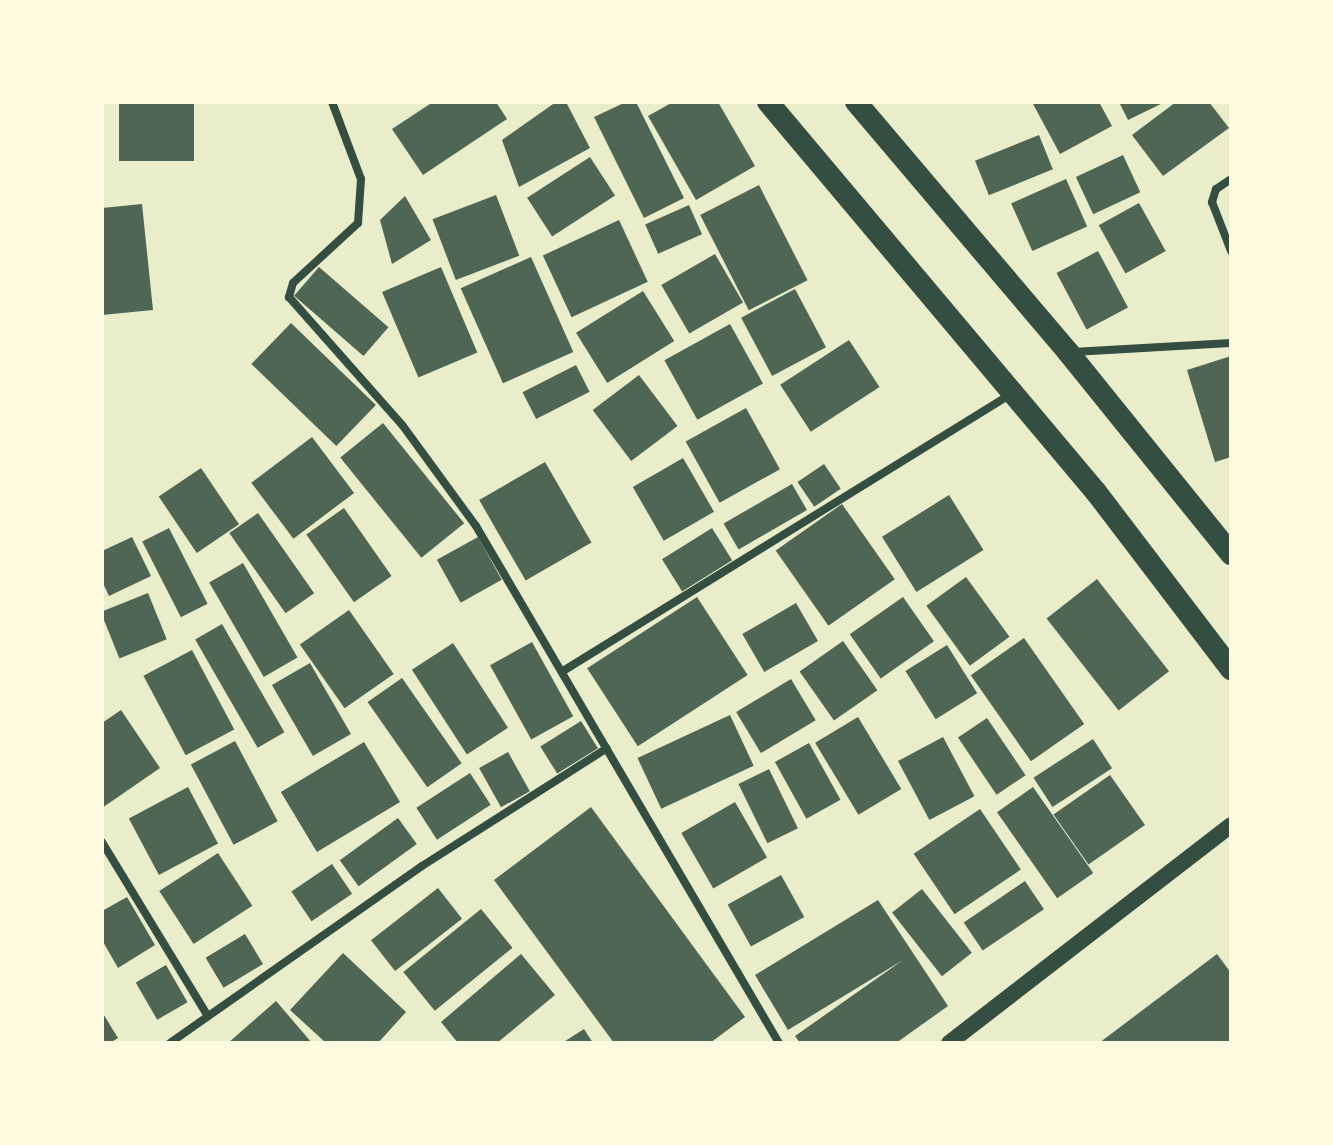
<!DOCTYPE html>
<style>
body{margin:0}
#map{position:relative;width:1333px;height:1145px;overflow:hidden;background:#e9edc9;font-family:"Space Grotesk",sans-serif}
div>[style]{position:absolute}
[style*='--x']{left:calc(var(--x)*1px);top:calc(var(--y)*1px);width:calc(var(--w)*1px);rotate:calc(var(--a)*1deg)}
.building>*{inset:0;background:#4f6655;transform-origin:0 0}
.minor>*{height:8px;margin:-4px;padding:0 4px;transform-origin:4px;border-radius:4px;background:#344e41}
.secondary>*{height:16px;margin:-8px;padding:0 8px;transform-origin:8px;border-radius:8px;background:#344e41}
.trunk>*{height:22px;margin:-11px;padding:0 11px;transform-origin:11px;border-radius:11px;background:#344e41}
span{translate:-50% -50%;white-space:nowrap;text-align:center;line-height:1.15;-webkit-text-stroke:8px #fefae0;paint-order:stroke}
.frame{position:absolute;inset:0;border:104px solid #fefae0;pointer-events:none}
</style>
<div id="map">
<div class="building">
<div style="left:119px;top:102px;width:75px;height:59px"></div>
<div style="clip-path:polygon(433px 102px,496px 102px,507px 119px,423px 175px,392px 129px)"></div>
<div style="clip-path:polygon(556px 102px,566px 102px,590px 148px,519px 187px,502px 140px)"></div>
<div style="clip-path:polygon(626px 102px,636px 102px,684px 198px,644px 218px,594px 117px)"></div>
<div style="clip-path:polygon(673px 102px,718px 102px,755px 166px,696px 200px,648px 116px)"></div>
<div style="clip-path:polygon(1099px 102px,1112px 126px,1060px 154px,1033px 104px)"></div>
<div style="clip-path:polygon(1119px 102px,1165px 102px,1128px 120px)"></div>
<div style="clip-path:polygon(1176px 102px,1209px 102px,1229px 128px,1163px 176px,1132px 135px)"></div>
<div style="left:1039px;top:135px;width:37px;height:69px;rotate:68deg"></div>
<div style="left:1123px;top:155px;width:41px;height:52px;rotate:65deg"></div>
<div style="left:590px;top:157px;width:46px;height:75px;rotate:57deg"></div>
<div style="left:1066px;top:179px;width:52px;height:60px;rotate:66deg"></div>
<div style="left:759px;top:185px;width:107px;height:66px;rotate:63deg"></div>
<div style="left:496px;top:195px;width:65px;height:68px;rotate:69deg"></div>
<div style="clip-path:polygon(405px 196px,431px 240px,392px 264px,380px 220px)"></div>
<div style="left:1139px;top:203px;width:55px;height:46px;rotate:61deg"></div>
<div style="clip-path:polygon(142px 204px,153px 310px,102px 315px,102px 208px)"></div>
<div style="left:689px;top:205px;width:32px;height:48px;rotate:66deg"></div>
<div style="left:619px;top:220px;width:68px;height:84px;rotate:65deg"></div>
<div style="left:1098px;top:251px;width:64px;height:47px;rotate:62deg"></div>
<div style="left:715px;top:254px;width:56px;height:62px;rotate:60deg"></div>
<div style="left:531px;top:257px;width:104px;height:77px;rotate:66deg"></div>
<div style="left:319px;top:267px;width:92px;height:38px;rotate:41deg"></div>
<div style="left:441px;top:267px;width:93px;height:64px;rotate:67deg"></div>
<div style="left:795px;top:289px;width:66px;height:61px;rotate:62deg"></div>
<div style="left:643px;top:291px;width:59px;height:79px;rotate:58deg"></div>
<div style="left:291px;top:323px;width:118px;height:57px;rotate:44deg"></div>
<div style="left:730px;top:324px;width:68px;height:75px;rotate:61deg"></div>
<div style="left:849px;top:340px;width:56px;height:82px;rotate:57deg"></div>
<div style="clip-path:polygon(1231px 356px,1231px 457px,1215px 462px,1187px 370px)"></div>
<div style="left:576px;top:365px;width:30px;height:60px;rotate:63deg"></div>
<div style="left:639px;top:375px;width:64px;height:58px;rotate:53deg"></div>
<div style="left:746px;top:408px;width:70px;height:69px;rotate:61deg"></div>
<div style="left:383px;top:423px;width:129px;height:55px;rotate:51deg"></div>
<div style="left:312px;top:437px;width:70px;height:76px;rotate:53deg"></div>
<div style="left:683px;top:458px;width:62px;height:58px;rotate:60deg"></div>
<div style="left:545px;top:462px;width:93px;height:76px;rotate:60deg"></div>
<div style="left:824px;top:464px;width:30px;height:32px;rotate:56deg"></div>
<div style="left:201px;top:468px;width:68px;height:51px;rotate:56deg"></div>
<div style="left:792px;top:484px;width:30px;height:79px;rotate:60deg"></div>
<div style="left:949px;top:495px;width:65px;height:79px;rotate:58deg"></div>
<div style="left:842px;top:504px;width:92px;height:81px;rotate:55deg"></div>
<div style="left:344px;top:508px;width:83px;height:46px;rotate:55deg"></div>
<div style="left:258px;top:513px;width:98px;height:35px;rotate:55deg"></div>
<div style="left:169px;top:528px;width:85px;height:30px;rotate:63deg"></div>
<div style="left:712px;top:528px;width:38px;height:59px;rotate:58deg"></div>
<div style="clip-path:polygon(132px 537px,151px 576px,109px 596px,102px 581px,102px 551px)"></div>
<div style="left:478px;top:537px;width:49px;height:47px;rotate:61deg"></div>
<div style="left:243px;top:563px;width:109px;height:39px;rotate:60deg"></div>
<div style="left:966px;top:577px;width:74px;height:49px;rotate:54deg"></div>
<div style="left:1097px;top:579px;width:117px;height:64px;rotate:52deg"></div>
<div style="left:148px;top:593px;width:50px;height:51px;rotate:68deg"></div>
<div style="left:697px;top:597px;width:93px;height:131px;rotate:57deg"></div>
<div style="left:903px;top:597px;width:54px;height:65px;rotate:55deg"></div>
<div style="left:796px;top:603px;width:44px;height:62px;rotate:60deg"></div>
<div style="left:349px;top:610px;width:78px;height:60px;rotate:55deg"></div>
<div style="left:222px;top:624px;width:125px;height:31px;rotate:60deg"></div>
<div style="left:1024px;top:638px;width:105px;height:65px;rotate:55deg"></div>
<div style="left:843px;top:641px;width:60px;height:53px;rotate:55deg"></div>
<div style="left:532px;top:642px;width:85px;height:48px;rotate:61deg"></div>
<div style="left:453px;top:643px;width:101px;height:49px;rotate:57deg"></div>
<div style="left:947px;top:645px;width:57px;height:49px;rotate:58deg"></div>
<div style="left:192px;top:650px;width:90px;height:55px;rotate:62deg"></div>
<div style="left:310px;top:663px;width:82px;height:44px;rotate:60deg"></div>
<div style="left:402px;top:678px;width:104px;height:42px;rotate:55deg"></div>
<div style="left:791px;top:679px;width:48px;height:64px;rotate:59deg"></div>
<div style="clip-path:polygon(121px 710px,160px 768px,102px 808px,102px 723px)"></div>
<div style="left:730px;top:715px;width:56px;height:102px;rotate:65deg"></div>
<div style="left:858px;top:717px;width:84px;height:50px;rotate:59deg"></div>
<div style="left:987px;top:718px;width:69px;height:35px;rotate:56deg"></div>
<div style="left:581px;top:721px;width:32px;height:48px;rotate:58deg"></div>
<div style="left:943px;top:737px;width:67px;height:51px;rotate:62deg"></div>
<div style="left:1093px;top:739px;width:35px;height:71px;rotate:57deg"></div>
<div style="left:235px;top:741px;width:91px;height:50px;rotate:62deg"></div>
<div style="left:364px;top:742px;width:70px;height:97px;rotate:59deg"></div>
<div style="left:809px;top:743px;width:65px;height:39px;rotate:61deg"></div>
<div style="left:508px;top:752px;width:45px;height:33px;rotate:61deg"></div>
<div style="left:769px;top:769px;width:66px;height:34px;rotate:64deg"></div>
<div style="left:470px;top:773px;width:38px;height:64px;rotate:57deg"></div>
<div style="left:1110px;top:775px;width:61px;height:69px;rotate:55deg"></div>
<div style="left:188px;top:787px;width:64px;height:67px;rotate:62deg"></div>
<div style="left:1033px;top:787px;width:105px;height:44px;rotate:55deg"></div>
<div style="left:735px;top:802px;width:64px;height:62px;rotate:60deg"></div>
<div style="clip-path:polygon(591px 807px,745px 1017px,710px 1043px,614px 1043px,494px 880px)"></div>
<div style="left:980px;top:809px;width:73px;height:80px;rotate:56deg"></div>
<div style="left:398px;top:818px;width:32px;height:72px;rotate:54deg"></div>
<div style="left:218px;top:853px;width:63px;height:70px;rotate:57deg"></div>
<div style="left:332px;top:864px;width:36px;height:49px;rotate:56deg"></div>
<div style="left:781px;top:875px;width:48px;height:61px;rotate:61deg"></div>
<div style="left:1025px;top:881px;width:34px;height:74px;rotate:56deg"></div>
<div style="left:438px;top:888px;width:39px;height:85px;rotate:52deg"></div>
<div style="left:922px;top:889px;width:81px;height:38px;rotate:52deg"></div>
<div style="clip-path:polygon(127px 897px,155px 945px,118px 968px,102px 940px,102px 911px)"></div>
<div style="clip-path:polygon(878px 900px,948px 1006px,896px 1043px,800px 1043px,795px 1036px,903px 960px,788px 1030px,755px 975px)"></div>
<div style="left:481px;top:909px;width:50px;height:100px;rotate:51deg"></div>
<div style="left:245px;top:934px;width:35px;height:46px;rotate:59deg"></div>
<div style="clip-path:polygon(343px 953px,406px 1012px,378px 1043px,326px 1043px,290px 1010px)"></div>
<div style="clip-path:polygon(521px 954px,555px 995px,497px 1043px,458px 1043px,441px 1022px)"></div>
<div style="clip-path:polygon(1217px 954px,1231px 973px,1231px 1043px,1099px 1043px)"></div>
<div style="left:166px;top:965px;width:43px;height:35px;rotate:60deg"></div>
<div style="clip-path:polygon(276px 1001px,312px 1043px,228px 1043px)"></div>
<div style="clip-path:polygon(102px 1012px,118px 1038px,110px 1043px,102px 1043px)"></div>
<div style="clip-path:polygon(584px 1029px,593px 1043px,562px 1043px)"></div>
</div>
<div class="minor">
<div style="--x:332;--y:102;--w:82;--a:69.4"></div>
<div style="--x:361;--y:179;--w:44;--a:93.9"></div>
<div style="--x:358;--y:223;--w:88;--a:137.3"></div>
<div style="--x:293;--y:283;--w:15;--a:106"></div>
<div style="--x:289;--y:297;--w:172;--a:48.5"></div>
<div style="--x:403;--y:426;--w:124;--a:53.9"></div>
<div style="--x:476;--y:526;--w:599;--a:59.63"></div>
<div style="--x:1231;--y:179;--w:18;--a:146"></div>
<div style="--x:1216;--y:189;--w:14;--a:107"></div>
<div style="--x:1212;--y:202;--w:53;--a:68.8"></div>
<div style="--x:1073;--y:352;--w:158;--a:-3.3"></div>
<div style="--x:563;--y:671;--w:527;--a:-31.73"></div>
<div style="--x:102;--y:842;--w:202;--a:58.7"></div>
<div style="--x:170;--y:1043;--w:308;--a:-35.1"></div>
<div style="--x:422;--y:866;--w:219;--a:-32.5"></div>
</div>
<div class="secondary">
<div style="--x:949;--y:1043;--w:356;--a:-37.7"></div>
</div>
<div class="trunk">
<div style="--x:768;--y:102;--w:510;--a:49.94"></div>
<div style="--x:1096;--y:492;--w:223;--a:52.7"></div>
<div style="--x:856;--y:102;--w:328;--a:49.7"></div>
<div style="--x:1068;--y:352;--w:260;--a:51.1"></div>
</div>
<div class="frame"></div>
</div>
